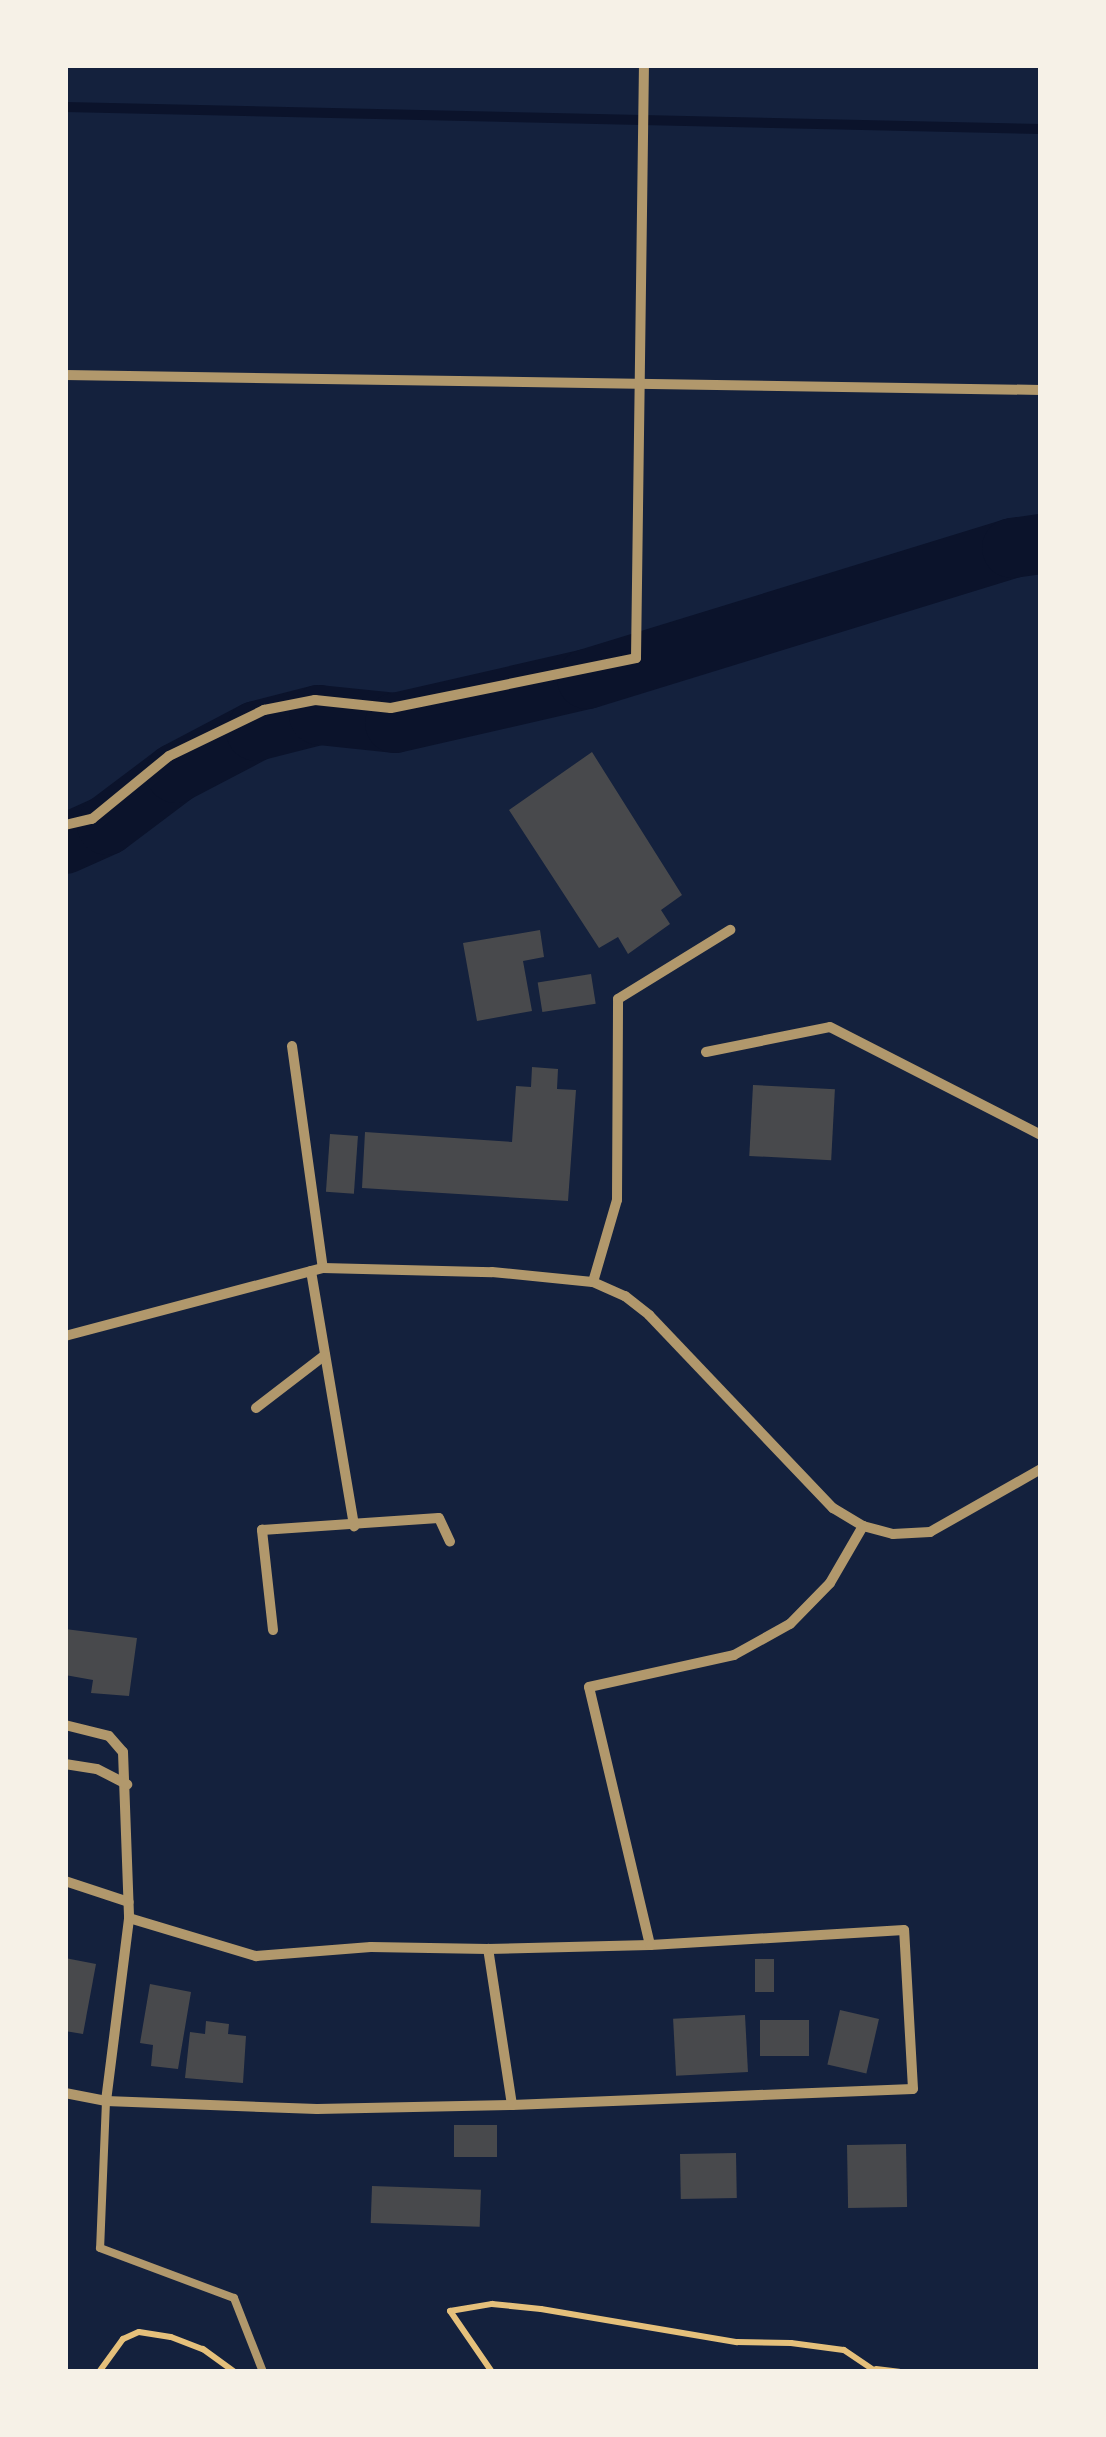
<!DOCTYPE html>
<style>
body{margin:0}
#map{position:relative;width:1106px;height:2437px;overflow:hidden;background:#14213d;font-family:Merriweather,serif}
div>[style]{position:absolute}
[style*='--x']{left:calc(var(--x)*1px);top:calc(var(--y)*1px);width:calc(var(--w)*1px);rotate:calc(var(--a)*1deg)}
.stream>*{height:10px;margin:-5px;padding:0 5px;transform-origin:5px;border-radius:5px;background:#0b132b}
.river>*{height:60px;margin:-30px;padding:0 30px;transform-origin:30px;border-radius:30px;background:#0b132b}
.building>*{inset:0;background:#48494c;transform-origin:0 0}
.path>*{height:6px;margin:-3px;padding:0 3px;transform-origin:3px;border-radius:3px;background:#e5c07b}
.service>*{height:8px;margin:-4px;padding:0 4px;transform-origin:4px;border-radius:4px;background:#b1986c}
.minor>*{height:10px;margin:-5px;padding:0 5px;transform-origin:5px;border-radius:5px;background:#b1986c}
span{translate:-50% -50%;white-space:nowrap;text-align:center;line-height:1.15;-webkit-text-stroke:9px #f6f1e7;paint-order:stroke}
.frame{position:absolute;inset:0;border:68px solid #f6f1e7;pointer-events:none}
</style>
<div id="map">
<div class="stream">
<div style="--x:65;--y:107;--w:976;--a:1.29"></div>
</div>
<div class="river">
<div style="--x:65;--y:844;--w:46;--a:-24.3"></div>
<div style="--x:107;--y:825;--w:86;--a:-37"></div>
<div style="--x:176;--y:773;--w:90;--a:-27.7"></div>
<div style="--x:256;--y:731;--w:65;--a:-14.3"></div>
<div style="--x:319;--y:715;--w:76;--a:6"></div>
<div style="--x:395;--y:723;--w:197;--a:-12.9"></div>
<div style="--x:587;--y:679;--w:445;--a:-17.1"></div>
<div style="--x:1012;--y:548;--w:29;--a:-8"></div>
</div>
<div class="building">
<div style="clip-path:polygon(592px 752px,682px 895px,661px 910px,670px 924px,628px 954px,618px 937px,599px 948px,509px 810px)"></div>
<div style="clip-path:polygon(540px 930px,544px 957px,523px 961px,532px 1011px,477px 1021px,463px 943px)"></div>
<div style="left:591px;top:974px;width:30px;height:54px;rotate:81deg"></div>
<div style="clip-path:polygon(532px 1067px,558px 1069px,557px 1089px,576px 1090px,568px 1201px,362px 1188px,365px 1132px,512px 1142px,516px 1086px,531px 1087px)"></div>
<div style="left:753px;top:1085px;width:82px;height:71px;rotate:3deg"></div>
<div style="left:330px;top:1134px;width:28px;height:58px;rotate:4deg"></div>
<div style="clip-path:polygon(65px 1629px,137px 1638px,129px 1696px,91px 1693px,93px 1680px,65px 1675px)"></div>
<div style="clip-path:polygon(65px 1958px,96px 1964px,83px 2034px,65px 2031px)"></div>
<div style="left:755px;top:1959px;width:19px;height:33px"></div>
<div style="clip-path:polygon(150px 1984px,191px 1992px,178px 2069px,151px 2066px,153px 2045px,140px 2043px)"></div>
<div style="left:840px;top:2010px;width:40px;height:56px;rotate:13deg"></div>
<div style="left:745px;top:2015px;width:57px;height:72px;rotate:87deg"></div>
<div style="left:809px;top:2020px;width:36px;height:49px;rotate:90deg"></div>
<div style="clip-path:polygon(206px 2021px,229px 2024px,228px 2034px,246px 2036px,243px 2083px,185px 2078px,190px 2032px,205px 2034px)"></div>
<div style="left:454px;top:2125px;width:43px;height:32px"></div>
<div style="left:906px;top:2144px;width:63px;height:59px;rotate:89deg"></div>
<div style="left:736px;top:2153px;width:45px;height:56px;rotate:89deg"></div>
<div style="left:372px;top:2186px;width:109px;height:37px;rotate:2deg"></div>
</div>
<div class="path">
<div style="--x:876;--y:2369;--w:23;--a:7"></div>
<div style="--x:99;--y:2372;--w:41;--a:-54"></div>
<div style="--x:123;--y:2339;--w:17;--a:-24"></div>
<div style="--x:139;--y:2332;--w:32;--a:9"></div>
<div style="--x:171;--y:2337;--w:34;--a:21"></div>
<div style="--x:203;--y:2349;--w:39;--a:36"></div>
<div style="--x:492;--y:2372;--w:74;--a:-124.5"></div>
<div style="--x:450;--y:2311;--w:43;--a:-9.5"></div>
<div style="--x:492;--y:2304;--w:49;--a:5.8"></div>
<div style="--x:541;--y:2309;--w:199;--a:9.6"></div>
<div style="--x:737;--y:2342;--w:54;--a:1.1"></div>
<div style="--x:791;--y:2343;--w:53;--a:7.5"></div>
<div style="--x:844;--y:2350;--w:40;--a:34"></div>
</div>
<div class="service">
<div style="--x:106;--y:2101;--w:147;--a:92.3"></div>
<div style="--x:100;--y:2248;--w:143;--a:20.5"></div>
<div style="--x:234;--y:2298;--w:79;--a:68.6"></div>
</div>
<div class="minor">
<div style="--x:65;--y:375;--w:976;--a:0.88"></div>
<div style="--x:65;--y:825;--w:28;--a:-13"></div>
<div style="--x:92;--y:819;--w:99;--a:-39.3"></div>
<div style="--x:169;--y:756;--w:106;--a:-25.8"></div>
<div style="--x:264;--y:710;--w:52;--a:-11.1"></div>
<div style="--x:315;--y:700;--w:76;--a:6"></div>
<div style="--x:391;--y:708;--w:250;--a:-11.5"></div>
<div style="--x:636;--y:658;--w:593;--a:-89.23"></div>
<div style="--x:292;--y:1046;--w:224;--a:82.1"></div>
<div style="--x:706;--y:1052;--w:126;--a:-11.4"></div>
<div style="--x:830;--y:1027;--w:237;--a:27.1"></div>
<div style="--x:311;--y:1271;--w:259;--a:80.4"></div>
<div style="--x:593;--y:1282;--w:85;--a:-73.7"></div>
<div style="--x:617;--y:1200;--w:201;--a:-89.7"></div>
<div style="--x:618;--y:999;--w:132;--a:-31.6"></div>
<div style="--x:65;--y:1336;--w:267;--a:-14.8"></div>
<div style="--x:323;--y:1268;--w:169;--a:1.4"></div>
<div style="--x:492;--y:1272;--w:101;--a:5.7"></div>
<div style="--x:593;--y:1282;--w:35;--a:24"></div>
<div style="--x:625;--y:1296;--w:31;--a:38"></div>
<div style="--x:649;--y:1315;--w:267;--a:46.4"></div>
<div style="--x:833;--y:1508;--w:35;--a:31"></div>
<div style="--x:863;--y:1526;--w:31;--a:15"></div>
<div style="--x:893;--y:1534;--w:37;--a:-3"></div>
<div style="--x:930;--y:1532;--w:128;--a:-29.6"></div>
<div style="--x:256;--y:1408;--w:87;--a:-37.5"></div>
<div style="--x:273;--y:1630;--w:101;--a:-96.3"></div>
<div style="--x:262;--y:1530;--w:177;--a:-3.9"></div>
<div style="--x:439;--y:1518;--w:26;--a:65"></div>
<div style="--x:65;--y:1725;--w:45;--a:14"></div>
<div style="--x:109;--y:1736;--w:21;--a:49"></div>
<div style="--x:123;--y:1752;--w:166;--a:87.9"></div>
<div style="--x:65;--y:1764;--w:32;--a:9"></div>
<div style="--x:97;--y:1769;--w:34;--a:27"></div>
<div style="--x:65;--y:1881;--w:67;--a:18.2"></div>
<div style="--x:65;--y:2093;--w:42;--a:11"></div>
<div style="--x:106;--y:2101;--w:211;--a:2.2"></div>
<div style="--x:317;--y:2109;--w:195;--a:-1.2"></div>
<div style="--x:512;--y:2105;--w:158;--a:-98.7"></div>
<div style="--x:488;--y:1949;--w:162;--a:-1.4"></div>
<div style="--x:650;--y:1945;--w:265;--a:-103.3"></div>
<div style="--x:589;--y:1687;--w:148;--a:-12.4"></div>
<div style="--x:734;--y:1655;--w:64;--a:-29"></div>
<div style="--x:790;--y:1624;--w:57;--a:-45.7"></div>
<div style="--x:830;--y:1583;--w:66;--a:-59.9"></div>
<div style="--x:106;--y:2101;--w:184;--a:-82.8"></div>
<div style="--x:129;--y:1918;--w:133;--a:16.7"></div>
<div style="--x:256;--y:1956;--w:115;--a:-4.5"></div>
<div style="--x:371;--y:1947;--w:117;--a:1"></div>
<div style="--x:512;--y:2105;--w:401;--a:-2.3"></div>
<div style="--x:913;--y:2089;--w:159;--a:-93.2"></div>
<div style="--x:904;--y:1930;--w:254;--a:176.6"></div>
</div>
<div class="frame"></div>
</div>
